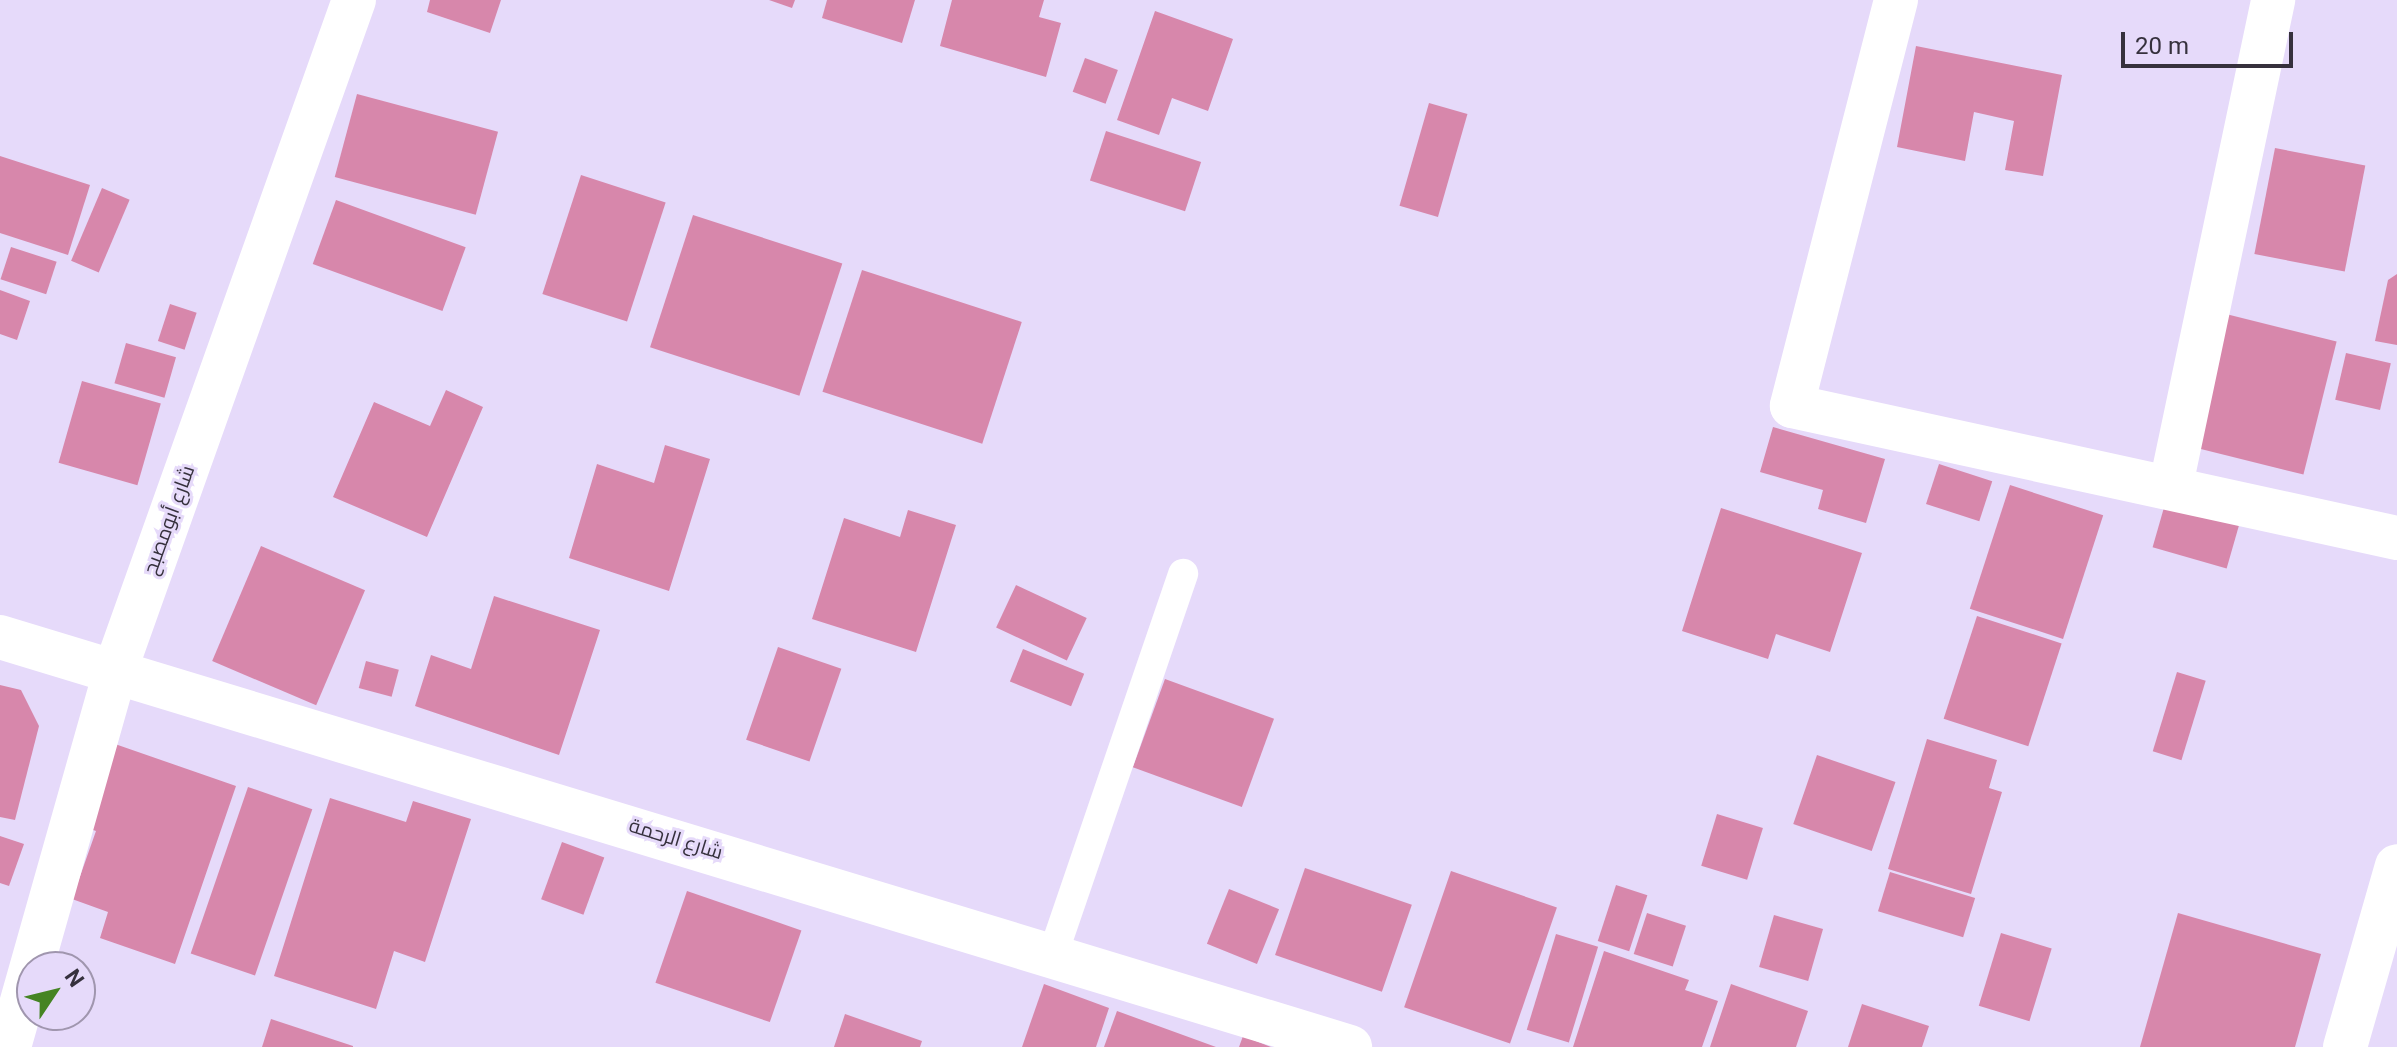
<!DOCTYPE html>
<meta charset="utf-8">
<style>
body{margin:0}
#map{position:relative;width:2397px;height:1047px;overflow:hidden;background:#e6dafa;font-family:Roboto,Cairo,sans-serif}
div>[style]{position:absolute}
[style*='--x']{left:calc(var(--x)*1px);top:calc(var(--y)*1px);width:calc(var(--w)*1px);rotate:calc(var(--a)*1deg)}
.building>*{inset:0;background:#d787ab;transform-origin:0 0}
.lane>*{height:30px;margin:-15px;padding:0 15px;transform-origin:15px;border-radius:15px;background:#fff}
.street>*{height:44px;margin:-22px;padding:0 22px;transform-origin:22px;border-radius:22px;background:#fff}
.secondary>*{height:44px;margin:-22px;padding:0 22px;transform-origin:22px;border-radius:22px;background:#fff}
span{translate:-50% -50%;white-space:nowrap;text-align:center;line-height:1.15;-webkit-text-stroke:6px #e6dafa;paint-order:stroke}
.street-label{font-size:20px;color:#36313d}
.north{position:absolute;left:16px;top:951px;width:80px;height:80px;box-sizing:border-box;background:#e6dafa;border:2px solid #a096ae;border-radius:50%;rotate:55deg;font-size:22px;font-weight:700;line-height:32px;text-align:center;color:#36313d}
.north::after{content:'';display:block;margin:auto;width:28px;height:36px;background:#458423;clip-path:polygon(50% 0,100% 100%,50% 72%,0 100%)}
.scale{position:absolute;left:2121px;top:32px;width:172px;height:36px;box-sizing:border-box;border:4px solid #36313d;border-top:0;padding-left:10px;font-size:24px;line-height:28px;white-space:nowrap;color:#36313d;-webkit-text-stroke:6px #e6dafa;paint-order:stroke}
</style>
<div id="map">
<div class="building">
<div style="clip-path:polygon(430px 0,501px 0,490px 33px,427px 12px)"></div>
<div style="clip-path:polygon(769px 0,795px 0,792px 8px)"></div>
<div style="clip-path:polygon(827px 0,915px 0,902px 43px,822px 18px)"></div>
<div style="clip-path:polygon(952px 0,1044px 0,1039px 17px,1061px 23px,1046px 77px,940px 46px)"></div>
<div style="clip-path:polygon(1155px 11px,1233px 39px,1208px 111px,1172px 98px,1159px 135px,1117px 120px)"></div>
<div style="clip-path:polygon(1916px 46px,2062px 75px,2043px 176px,2005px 170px,2014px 121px,1974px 112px,1965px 161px,1897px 147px)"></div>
<div style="left:1085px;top:58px;width:35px;height:36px;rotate:20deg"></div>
<div style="left:357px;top:94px;width:146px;height:86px;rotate:15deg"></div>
<div style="left:1429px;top:103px;width:40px;height:107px;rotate:16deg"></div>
<div style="left:1106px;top:131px;width:100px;height:52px;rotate:18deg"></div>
<div style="left:2275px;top:148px;width:92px;height:108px;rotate:11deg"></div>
<div style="clip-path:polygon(0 156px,90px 185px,68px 255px,0 233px)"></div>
<div style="left:581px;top:175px;width:89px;height:125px;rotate:18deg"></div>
<div style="left:102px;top:188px;width:30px;height:79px;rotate:23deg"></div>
<div style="left:336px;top:200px;width:138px;height:68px;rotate:20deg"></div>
<div style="left:693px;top:215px;width:157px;height:139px;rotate:18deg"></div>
<div style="left:11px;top:247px;width:48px;height:34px;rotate:18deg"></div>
<div style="left:862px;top:270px;width:168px;height:128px;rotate:18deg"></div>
<div style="clip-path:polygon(2397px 274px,2397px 345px,2375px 341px,2388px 280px)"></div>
<div style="clip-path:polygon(0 290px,30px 301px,17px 340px,0 334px)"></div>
<div style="left:170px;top:304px;width:28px;height:39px;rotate:18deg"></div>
<div style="left:2226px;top:314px;width:114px;height:137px;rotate:14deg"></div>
<div style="left:126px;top:343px;width:52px;height:42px;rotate:16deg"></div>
<div style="left:2346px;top:353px;width:46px;height:48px;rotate:13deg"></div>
<div style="left:82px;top:381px;width:82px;height:85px;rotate:16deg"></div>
<div style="clip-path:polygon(446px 390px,483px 407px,427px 537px,333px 497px,374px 402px,430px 426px)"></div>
<div style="clip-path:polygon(1773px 427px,1885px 459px,1866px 523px,1818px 509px,1823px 490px,1760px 472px)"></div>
<div style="clip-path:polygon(665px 445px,710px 459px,669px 591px,569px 558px,597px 464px,654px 483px)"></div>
<div style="left:1939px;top:464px;width:56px;height:42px;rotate:18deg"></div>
<div style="left:2010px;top:485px;width:98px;height:130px;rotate:18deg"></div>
<div style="left:2165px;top:504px;width:77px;height:45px;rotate:16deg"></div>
<div style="clip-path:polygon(1721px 508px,1862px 553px,1830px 652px,1776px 634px,1768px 659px,1682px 631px)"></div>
<div style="clip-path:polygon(908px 510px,956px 525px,916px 652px,812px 619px,844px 518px,900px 537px)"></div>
<div style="left:261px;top:546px;width:113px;height:125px;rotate:23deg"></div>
<div style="left:1016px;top:585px;width:78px;height:47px;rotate:25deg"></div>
<div style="clip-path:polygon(494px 596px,600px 630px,559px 755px,415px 706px,431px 655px,471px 669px)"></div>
<div style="left:1977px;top:616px;width:89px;height:108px;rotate:18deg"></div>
<div style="left:778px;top:647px;width:67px;height:98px;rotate:19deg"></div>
<div style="left:1023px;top:649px;width:66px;height:35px;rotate:22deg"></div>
<div style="left:366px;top:661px;width:34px;height:28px;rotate:15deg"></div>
<div style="left:2177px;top:672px;width:30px;height:83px;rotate:17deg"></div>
<div style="left:1165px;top:679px;width:116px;height:94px;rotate:20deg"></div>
<div style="clip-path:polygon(0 685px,21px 690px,39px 726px,15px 820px,0 817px)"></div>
<div style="clip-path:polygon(1927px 739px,1997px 760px,1989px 788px,2002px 792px,1971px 894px,1888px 869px)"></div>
<div style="clip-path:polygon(115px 744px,236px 786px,175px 964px,100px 938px,108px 912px,72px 899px,96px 831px,87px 828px)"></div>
<div style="left:1817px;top:755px;width:83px;height:73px;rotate:19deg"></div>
<div style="left:248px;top:787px;width:68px;height:176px;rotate:19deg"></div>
<div style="clip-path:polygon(330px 798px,406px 822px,413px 801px,471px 819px,425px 962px,394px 951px,376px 1009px,274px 976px)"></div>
<div style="left:1717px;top:814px;width:48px;height:54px;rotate:17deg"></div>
<div style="clip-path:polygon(0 836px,24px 844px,9px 886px,0 883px)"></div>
<div style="left:562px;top:842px;width:45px;height:61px;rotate:20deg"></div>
<div style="left:1305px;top:868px;width:113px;height:92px;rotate:19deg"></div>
<div style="left:1451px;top:871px;width:112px;height:144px;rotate:19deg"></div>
<div style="left:1890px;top:872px;width:89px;height:41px;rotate:17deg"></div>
<div style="left:1616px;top:885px;width:33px;height:59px;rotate:18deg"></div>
<div style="left:1229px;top:889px;width:54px;height:59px;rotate:22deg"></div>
<div style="left:687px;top:891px;width:121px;height:97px;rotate:19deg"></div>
<div style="left:1647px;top:913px;width:41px;height:43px;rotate:18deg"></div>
<div style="clip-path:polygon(2178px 913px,2321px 954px,2295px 1047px,2140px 1047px)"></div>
<div style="left:1774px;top:915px;width:51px;height:54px;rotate:16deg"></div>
<div style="left:2001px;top:933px;width:53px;height:76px;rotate:17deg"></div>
<div style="left:1556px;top:934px;width:44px;height:100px;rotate:17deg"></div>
<div style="clip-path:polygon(1604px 951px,1689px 980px,1685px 990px,1718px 1001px,1702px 1047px,1573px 1047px)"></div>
<div style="clip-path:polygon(1044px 984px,1109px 1008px,1096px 1047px,1022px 1047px)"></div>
<div style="clip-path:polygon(1731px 984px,1808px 1011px,1796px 1047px,1710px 1047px)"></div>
<div style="clip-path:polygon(1862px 1004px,1929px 1026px,1922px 1047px,1848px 1047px)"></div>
<div style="clip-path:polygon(1117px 1011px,1216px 1047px,1104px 1047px)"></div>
<div style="clip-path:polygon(845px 1014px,922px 1041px,920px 1047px,834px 1047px)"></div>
<div style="clip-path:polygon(271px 1019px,353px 1046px,353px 1047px,262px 1047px)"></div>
<div style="clip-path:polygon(1243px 1036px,1271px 1047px,1239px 1047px)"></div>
</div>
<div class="lane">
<div style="--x:1053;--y:954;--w:402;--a:-71.1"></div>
</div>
<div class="street">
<div style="--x:1896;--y:0;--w:419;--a:104.4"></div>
<div style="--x:1792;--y:406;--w:619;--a:12.31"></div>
<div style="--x:2171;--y:485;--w:496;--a:-78.1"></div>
<div style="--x:0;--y:637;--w:1411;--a:16.89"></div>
<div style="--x:2345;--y:1047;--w:188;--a:-74"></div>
</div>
<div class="secondary">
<div style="--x:9;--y:1047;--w:394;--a:-74.2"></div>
<div style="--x:116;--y:668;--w:709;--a:-70.39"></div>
</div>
<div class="street-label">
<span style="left:169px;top:520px;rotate:-70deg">شارع أبومصبح</span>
<span style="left:676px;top:839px;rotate:17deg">شارع الرحمة</span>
</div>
<div class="north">N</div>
<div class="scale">20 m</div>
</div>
